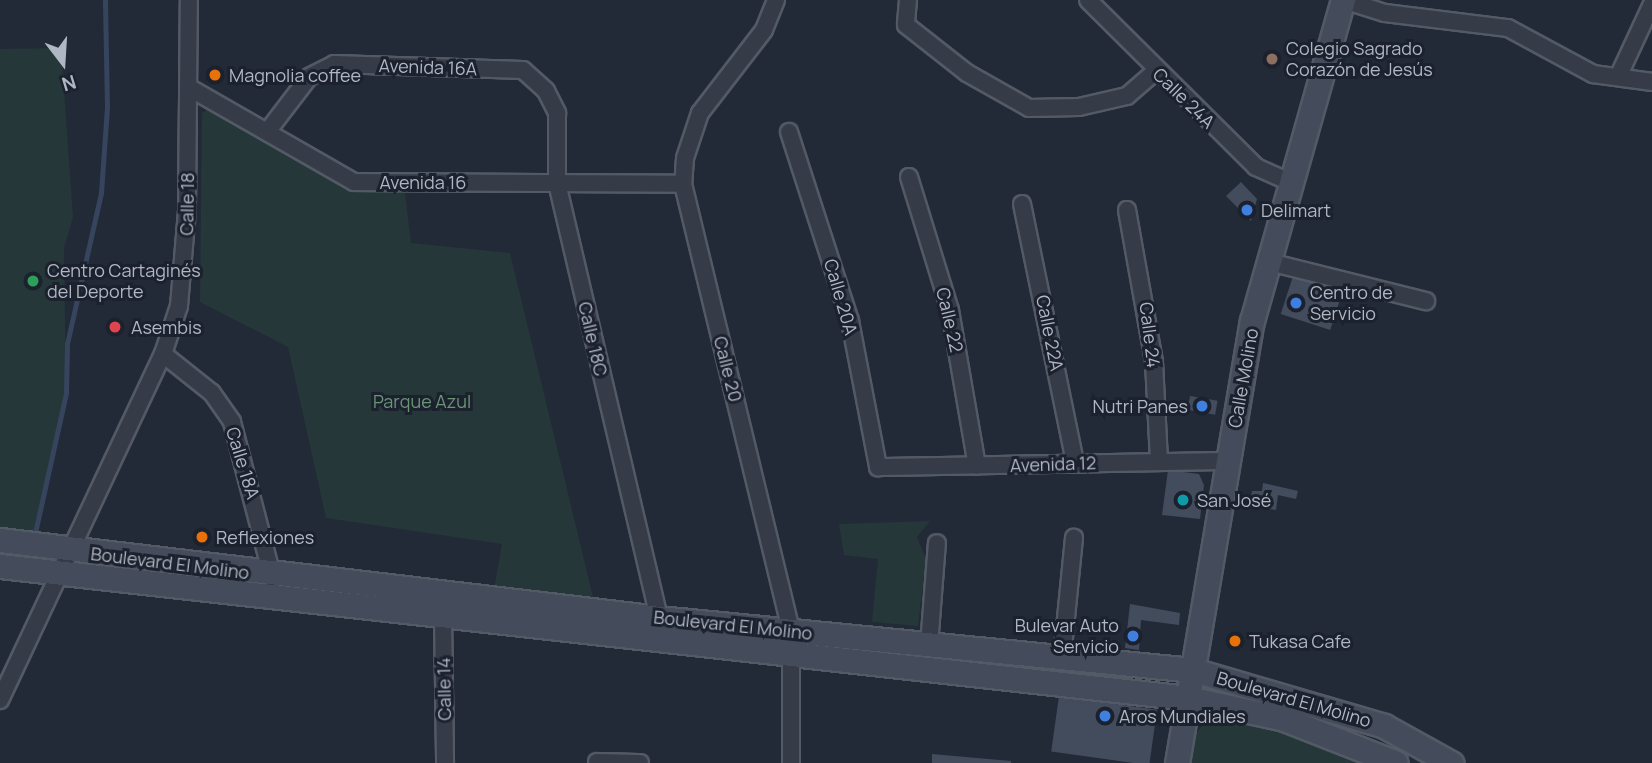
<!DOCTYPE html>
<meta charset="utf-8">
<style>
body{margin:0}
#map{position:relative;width:1652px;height:763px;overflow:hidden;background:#222a37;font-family:Manrope,sans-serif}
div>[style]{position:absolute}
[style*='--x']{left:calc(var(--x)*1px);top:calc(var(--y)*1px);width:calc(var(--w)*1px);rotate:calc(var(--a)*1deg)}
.green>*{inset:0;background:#253739}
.stream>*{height:4.5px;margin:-2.25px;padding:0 2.25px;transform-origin:2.25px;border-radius:2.25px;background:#36445e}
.building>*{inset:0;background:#434c5c;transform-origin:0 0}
.roads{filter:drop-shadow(2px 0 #535a66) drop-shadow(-2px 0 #535a66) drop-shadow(0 2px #535a66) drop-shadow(0 -2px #535a66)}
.street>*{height:16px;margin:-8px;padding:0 8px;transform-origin:8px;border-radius:8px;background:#353c48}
.secondary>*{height:23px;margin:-11.5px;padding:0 11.5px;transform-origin:11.5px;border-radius:11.5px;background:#444b5b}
.dots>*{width:19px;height:19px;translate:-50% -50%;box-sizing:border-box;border:4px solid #1b212d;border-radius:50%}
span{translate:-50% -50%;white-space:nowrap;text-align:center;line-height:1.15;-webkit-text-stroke:6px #1b212d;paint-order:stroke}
.poi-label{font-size:18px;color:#b0b7c4}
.left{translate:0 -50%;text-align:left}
.right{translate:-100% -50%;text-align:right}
.street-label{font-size:18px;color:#b0b7c4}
.park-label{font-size:18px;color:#699476}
.north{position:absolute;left:28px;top:28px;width:70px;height:70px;-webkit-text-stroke:5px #1b212d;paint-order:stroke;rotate:163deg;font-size:19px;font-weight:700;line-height:28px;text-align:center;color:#b0b7c4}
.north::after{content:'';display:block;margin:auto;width:24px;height:32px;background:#b0b7c4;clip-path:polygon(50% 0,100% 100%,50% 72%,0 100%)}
</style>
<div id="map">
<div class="green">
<div style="clip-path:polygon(61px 48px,73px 217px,64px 248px,66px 393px,35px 533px,0 530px,0 49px)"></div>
<div style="clip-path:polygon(212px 107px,354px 182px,405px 193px,411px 243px,510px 253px,593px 597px,494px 589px,502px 544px,326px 518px,288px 347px,200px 302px,202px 113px)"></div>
<div style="clip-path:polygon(930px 521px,917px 537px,926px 559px,918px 626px,872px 622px,878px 559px,844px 555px,839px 524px)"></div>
<div style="clip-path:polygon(1214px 710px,1261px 720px,1375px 763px,1190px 763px,1195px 735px)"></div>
</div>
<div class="stream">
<div style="--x:35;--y:533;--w:143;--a:-77.5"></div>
<div style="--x:66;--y:393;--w:49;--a:-88.8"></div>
<div style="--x:67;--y:344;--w:155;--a:-77.3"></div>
<div style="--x:101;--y:193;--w:86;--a:-86"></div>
<div style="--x:107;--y:107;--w:107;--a:-91.1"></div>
</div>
<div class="building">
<div style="clip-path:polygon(1241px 182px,1257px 199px,1251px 221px,1226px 196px)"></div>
<div style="left:1294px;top:273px;width:52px;height:43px;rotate:18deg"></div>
<div style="left:1190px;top:396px;width:28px;height:14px;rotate:10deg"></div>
<div style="clip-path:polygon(1168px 470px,1199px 474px,1204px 485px,1200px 519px,1162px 515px)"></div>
<div style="clip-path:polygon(1263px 483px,1298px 491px,1296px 499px,1278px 495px,1276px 510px,1249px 506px,1252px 491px,1262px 491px)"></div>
<div style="clip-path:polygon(1130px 604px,1180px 613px,1179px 625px,1141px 620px,1139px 650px,1125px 648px)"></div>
<div style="left:1059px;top:696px;width:99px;height:56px;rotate:8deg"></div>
<div style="clip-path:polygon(932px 754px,1011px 761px,1011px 763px,932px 763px)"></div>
</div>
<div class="roads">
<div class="street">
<div style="--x:776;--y:0;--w:32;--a:112"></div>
<div style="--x:764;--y:30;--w:105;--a:127.6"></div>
<div style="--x:700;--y:113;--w:47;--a:108.4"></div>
<div style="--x:685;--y:158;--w:26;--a:94"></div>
<div style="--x:683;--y:184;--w:459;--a:76.4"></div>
<div style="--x:791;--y:630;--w:133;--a:90"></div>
<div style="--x:908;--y:0;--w:25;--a:95"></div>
<div style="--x:906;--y:25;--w:78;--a:38.2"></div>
<div style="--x:967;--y:73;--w:71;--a:29.4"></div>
<div style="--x:1029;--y:108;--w:50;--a:-1.1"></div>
<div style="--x:1079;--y:107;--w:49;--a:-12.9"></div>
<div style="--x:1127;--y:96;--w:37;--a:-41"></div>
<div style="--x:1088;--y:0;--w:237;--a:44.8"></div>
<div style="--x:1256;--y:167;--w:37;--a:24"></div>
<div style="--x:1344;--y:0;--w:43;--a:17.6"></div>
<div style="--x:1385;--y:13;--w:124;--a:7"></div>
<div style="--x:1508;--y:28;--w:97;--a:28.4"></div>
<div style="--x:1593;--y:74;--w:60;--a:7.7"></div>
<div style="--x:1619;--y:75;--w:78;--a:-65.1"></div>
<div style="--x:188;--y:87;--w:191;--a:29.8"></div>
<div style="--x:354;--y:182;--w:329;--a:0.3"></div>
<div style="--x:267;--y:132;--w:69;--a:-52.6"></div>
<div style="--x:309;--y:77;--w:28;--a:-27"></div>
<div style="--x:334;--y:64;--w:189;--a:1.8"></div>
<div style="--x:523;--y:70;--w:31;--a:42"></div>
<div style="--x:546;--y:91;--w:25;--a:63"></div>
<div style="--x:557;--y:113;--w:70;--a:90"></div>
<div style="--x:557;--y:183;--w:447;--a:76.8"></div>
<div style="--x:789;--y:132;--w:199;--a:72.1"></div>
<div style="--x:850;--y:321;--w:149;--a:79.1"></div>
<div style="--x:878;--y:467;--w:351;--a:-1"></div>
<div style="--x:909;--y:177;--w:139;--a:72.9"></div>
<div style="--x:950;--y:310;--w:158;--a:80.2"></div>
<div style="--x:1022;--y:204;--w:264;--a:78.4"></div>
<div style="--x:1127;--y:210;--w:154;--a:79.9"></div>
<div style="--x:1154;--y:362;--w:100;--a:87.1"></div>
<div style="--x:1269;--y:262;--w:162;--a:14"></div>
<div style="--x:163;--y:354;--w:63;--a:38.5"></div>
<div style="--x:212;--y:393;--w:35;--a:55"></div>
<div style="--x:232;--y:422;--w:162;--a:75.4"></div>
<div style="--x:443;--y:615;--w:148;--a:89.2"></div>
<div style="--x:929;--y:646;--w:103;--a:-85.6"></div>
<div style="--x:1062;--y:658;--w:121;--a:-84.3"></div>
<div style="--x:0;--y:700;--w:382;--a:-64.8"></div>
<div style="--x:163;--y:354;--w:51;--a:-71.6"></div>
<div style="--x:179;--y:306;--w:96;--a:-85.2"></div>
<div style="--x:187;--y:210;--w:210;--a:-89.5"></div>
<div style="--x:597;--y:762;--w:43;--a:1.3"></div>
</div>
<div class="secondary">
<div style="--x:0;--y:540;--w:664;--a:6.75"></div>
<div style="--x:659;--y:618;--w:537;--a:5.56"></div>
<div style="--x:1193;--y:670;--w:199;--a:16.3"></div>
<div style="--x:1384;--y:726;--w:77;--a:28.9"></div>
<div style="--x:0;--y:566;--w:1195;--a:6.34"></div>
<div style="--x:1188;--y:698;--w:98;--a:12.3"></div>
<div style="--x:1284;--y:719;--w:120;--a:21.4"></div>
<div style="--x:1177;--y:763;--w:448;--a:-80.4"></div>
<div style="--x:1252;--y:321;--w:334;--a:-74.2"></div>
</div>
</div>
<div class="dots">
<div style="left:1272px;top:59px;background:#8d6e63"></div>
<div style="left:215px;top:75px;background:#e8710a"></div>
<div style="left:1247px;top:210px;background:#3f7fe0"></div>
<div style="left:33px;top:281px;background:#2e9e5b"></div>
<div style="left:1296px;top:303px;background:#3f7fe0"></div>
<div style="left:115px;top:327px;background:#e0444e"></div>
<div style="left:1202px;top:406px;background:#3f7fe0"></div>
<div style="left:1183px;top:500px;background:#0f9aa8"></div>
<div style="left:202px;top:537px;background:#e8710a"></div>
<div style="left:1133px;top:636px;background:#3f7fe0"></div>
<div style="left:1235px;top:641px;background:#e8710a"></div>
<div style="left:1105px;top:716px;background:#3f7fe0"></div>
</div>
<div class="poi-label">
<span class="left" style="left:1286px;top:59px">Colegio Sagrado<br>Corazón de Jesús</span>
<span class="left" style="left:229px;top:75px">Magnolia coffee</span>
<span class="left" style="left:1261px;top:210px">Delimart</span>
<span class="left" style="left:47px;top:281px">Centro Cartaginés<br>del Deporte</span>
<span class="left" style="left:1310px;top:303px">Centro de<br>Servicio</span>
<span class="left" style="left:131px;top:327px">Asembis</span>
<span class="right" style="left:1188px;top:406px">Nutri Panes</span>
<span class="left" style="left:1197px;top:500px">San José</span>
<span class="left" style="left:216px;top:537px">Reflexiones</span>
<span class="right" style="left:1119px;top:636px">Bulevar Auto<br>Servicio</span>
<span class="left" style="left:1249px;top:641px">Tukasa Cafe</span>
<span class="left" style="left:1119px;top:716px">Aros Mundiales</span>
</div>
<div class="street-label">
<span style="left:428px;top:67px;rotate:2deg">Avenida 16A</span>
<span style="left:1184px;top:98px;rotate:44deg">Calle 24A</span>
<span style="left:423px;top:182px">Avenida 16</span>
<span style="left:187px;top:204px;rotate:-89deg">Calle 18</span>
<span style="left:841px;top:297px;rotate:74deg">Calle 20A</span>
<span style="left:950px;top:320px;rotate:77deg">Calle 22</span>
<span style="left:1050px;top:333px;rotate:79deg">Calle 22A</span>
<span style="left:1150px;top:335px;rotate:83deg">Calle 24</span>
<span style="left:593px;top:339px;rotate:77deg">Calle 18C</span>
<span style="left:728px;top:369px;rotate:76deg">Calle 20</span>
<span style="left:1243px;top:378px;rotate:-80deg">Calle Molino</span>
<span style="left:243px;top:463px;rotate:73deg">Calle 18A</span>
<span style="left:1053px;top:464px;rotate:-2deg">Avenida 12</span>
<span style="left:170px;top:563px;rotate:7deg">Boulevard El Molino</span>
<span style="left:733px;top:625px;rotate:6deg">Boulevard El Molino</span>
<span style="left:444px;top:689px;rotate:-91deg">Calle 14</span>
<span style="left:1294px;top:699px;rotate:16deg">Boulevard El Molino</span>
</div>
<div class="park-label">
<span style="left:422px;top:401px">Parque Azul</span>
</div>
<div class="north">N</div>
</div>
